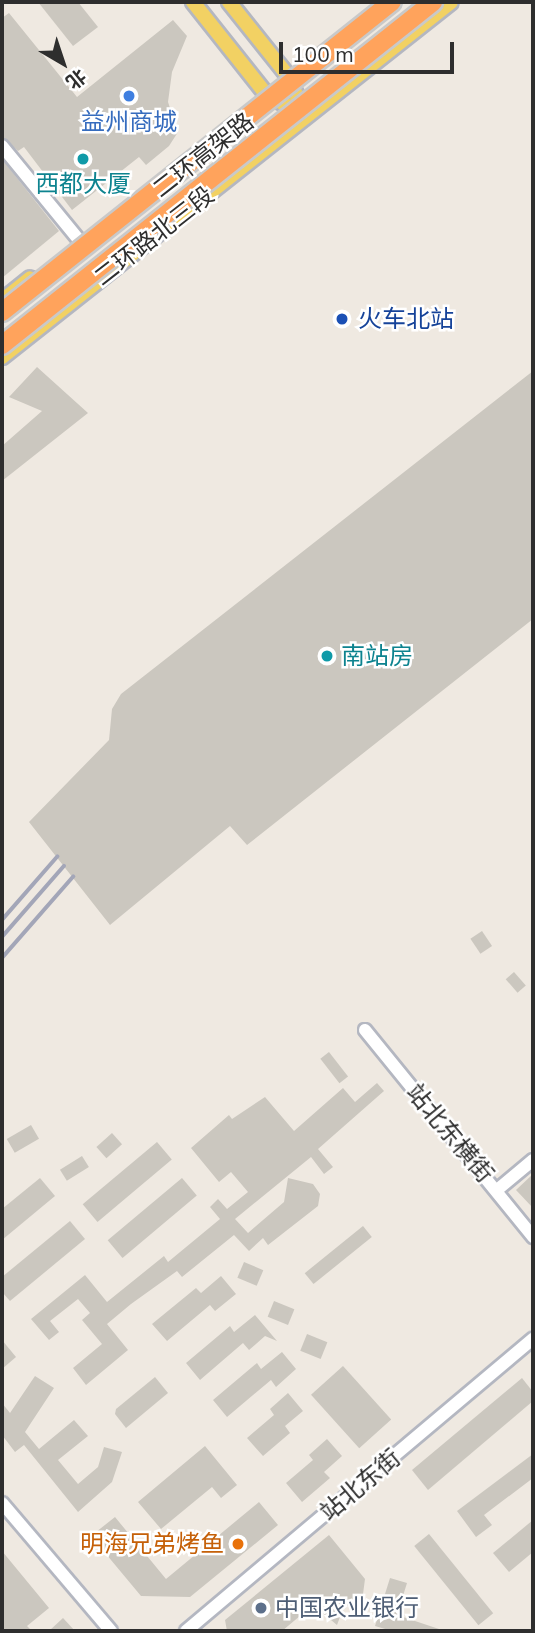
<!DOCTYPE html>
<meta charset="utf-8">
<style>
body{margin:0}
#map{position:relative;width:535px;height:1633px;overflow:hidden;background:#efe9e1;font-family:Mulish,"Noto Sans SC",sans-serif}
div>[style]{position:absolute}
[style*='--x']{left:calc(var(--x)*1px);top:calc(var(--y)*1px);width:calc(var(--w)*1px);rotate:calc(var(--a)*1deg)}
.building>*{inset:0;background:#cbc7bf;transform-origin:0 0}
.roads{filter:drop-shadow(2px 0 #b4b7c1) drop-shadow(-2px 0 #b4b7c1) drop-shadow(0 2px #b4b7c1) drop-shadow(0 -2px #b4b7c1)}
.minor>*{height:12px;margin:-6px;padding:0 6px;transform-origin:6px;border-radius:6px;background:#fff}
.major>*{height:14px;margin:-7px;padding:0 7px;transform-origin:7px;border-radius:7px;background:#f2d163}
.rail>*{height:3.5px;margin:-1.75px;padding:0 1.75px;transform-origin:1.75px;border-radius:1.75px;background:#a3a6b8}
.bridges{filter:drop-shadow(2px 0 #c9c9c9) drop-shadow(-2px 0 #c9c9c9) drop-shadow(0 2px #c9c9c9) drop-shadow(0 -2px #c9c9c9)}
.highway-bridge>*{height:18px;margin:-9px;padding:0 9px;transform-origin:9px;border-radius:9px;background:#ffa35c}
.dots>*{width:19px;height:19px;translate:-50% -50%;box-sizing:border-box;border:4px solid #fff;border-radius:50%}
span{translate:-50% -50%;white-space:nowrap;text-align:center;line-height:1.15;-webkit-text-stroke:5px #fff;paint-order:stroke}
.shop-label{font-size:24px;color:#366cbe}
.street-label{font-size:24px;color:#2e2e2e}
.culture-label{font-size:24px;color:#0d838f}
.left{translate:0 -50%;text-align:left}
.transit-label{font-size:24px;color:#164399}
.food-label{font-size:24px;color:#c56008}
.right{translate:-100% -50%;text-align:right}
.service-label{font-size:24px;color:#4e5e75}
.frame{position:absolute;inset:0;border:4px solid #2e2e2e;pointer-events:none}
.north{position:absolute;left:28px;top:28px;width:70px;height:70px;-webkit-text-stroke:5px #fff;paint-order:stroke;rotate:141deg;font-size:19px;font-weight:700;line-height:28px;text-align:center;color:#2e2e2e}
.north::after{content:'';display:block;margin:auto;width:24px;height:32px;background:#2e2e2e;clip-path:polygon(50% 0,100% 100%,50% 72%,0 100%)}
.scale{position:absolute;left:279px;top:42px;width:175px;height:32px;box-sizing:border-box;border:4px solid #2e2e2e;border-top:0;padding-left:9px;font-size:21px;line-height:24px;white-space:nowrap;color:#2e2e2e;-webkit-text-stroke:5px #fff;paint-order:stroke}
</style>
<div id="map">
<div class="building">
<div style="clip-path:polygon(38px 2px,78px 2px,98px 27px,73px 46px)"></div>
<div style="clip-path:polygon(9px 13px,77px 97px,173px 20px,187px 36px,172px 72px,168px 102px,178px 132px,169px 146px,146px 165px,139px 157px,72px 210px,24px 147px,18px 151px,2px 137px,2px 18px)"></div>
<div style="clip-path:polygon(2px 159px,59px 231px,2px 278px)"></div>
<div style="clip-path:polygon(37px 367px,88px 413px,2px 481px,2px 446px,42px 411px,9px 397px)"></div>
<div style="clip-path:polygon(533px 371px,533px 619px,247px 845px,230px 826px,110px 925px,29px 822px,109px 740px,112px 709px,121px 694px)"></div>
<div style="left:482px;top:931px;width:18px;height:14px;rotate:56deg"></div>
<div style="left:514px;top:972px;width:18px;height:11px;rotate:49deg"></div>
<div style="left:329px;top:1052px;width:31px;height:11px;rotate:52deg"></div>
<div style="clip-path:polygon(377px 1083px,384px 1091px,318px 1149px,333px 1167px,324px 1174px,311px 1157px,235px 1219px,248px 1233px,284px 1202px,288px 1178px,313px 1184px,320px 1194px,318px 1206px,268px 1245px,263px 1238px,249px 1251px,234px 1235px,182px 1277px,177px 1271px,131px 1304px,107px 1324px,128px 1350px,86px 1385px,73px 1368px,102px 1344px,82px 1320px,90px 1313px,78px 1299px,50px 1321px,59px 1332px,49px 1340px,31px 1319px,85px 1275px,107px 1302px,164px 1256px,168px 1262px,220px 1219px,210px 1207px,218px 1199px,227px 1209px,248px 1192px,231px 1172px,219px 1182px,191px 1148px,229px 1115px,232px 1119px,265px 1097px,294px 1131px,343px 1088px,355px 1102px)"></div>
<div style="left:31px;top:1125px;width:16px;height:28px;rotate:60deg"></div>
<div style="left:112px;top:1133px;width:15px;height:21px;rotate:48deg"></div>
<div style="left:157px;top:1142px;width:23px;height:97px;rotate:50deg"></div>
<div style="left:82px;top:1156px;width:13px;height:26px;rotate:58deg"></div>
<div style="clip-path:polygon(533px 1174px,533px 1208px,516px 1190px)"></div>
<div style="clip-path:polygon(40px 1178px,55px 1196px,2px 1240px,2px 1209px)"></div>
<div style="left:182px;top:1178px;width:23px;height:97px;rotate:50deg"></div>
<div style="clip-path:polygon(70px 1221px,85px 1239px,10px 1301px,2px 1292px,2px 1277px)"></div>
<div style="left:363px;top:1226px;width:14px;height:75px;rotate:51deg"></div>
<div style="left:244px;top:1262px;width:21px;height:17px;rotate:23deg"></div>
<div style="clip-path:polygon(221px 1276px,236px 1294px,215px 1311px,210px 1305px,167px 1341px,152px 1324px,196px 1288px,201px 1293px)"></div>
<div style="left:274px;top:1301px;width:22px;height:17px;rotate:22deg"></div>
<div style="clip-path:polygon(255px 1315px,277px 1341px,265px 1336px,249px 1350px,243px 1343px,200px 1380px,186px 1363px,230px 1326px,234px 1332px)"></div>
<div style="left:307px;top:1334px;width:22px;height:18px;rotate:22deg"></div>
<div style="clip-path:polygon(2px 1340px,16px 1357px,2px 1369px)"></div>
<div style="clip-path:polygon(282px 1352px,296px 1369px,276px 1387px,271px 1380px,227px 1417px,213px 1400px,257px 1363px,261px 1369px)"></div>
<div style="left:343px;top:1366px;width:72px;height:43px;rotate:48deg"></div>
<div style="clip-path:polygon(35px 1376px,54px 1388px,25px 1432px,39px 1449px,74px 1420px,88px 1436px,58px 1460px,78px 1484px,98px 1467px,104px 1447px,122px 1452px,112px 1482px,78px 1512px,24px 1445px,15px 1452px,2px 1435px,2px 1403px,10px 1413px)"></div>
<div style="clip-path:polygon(155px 1377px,168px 1393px,126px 1428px,115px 1414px,116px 1409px)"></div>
<div style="clip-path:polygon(522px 1378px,533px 1392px,533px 1401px,428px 1490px,412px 1470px)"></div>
<div style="clip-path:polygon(288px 1393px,303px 1411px,285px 1426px,290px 1433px,263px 1456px,247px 1438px,274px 1415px,270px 1409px)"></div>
<div style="clip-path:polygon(327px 1439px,342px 1456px,324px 1472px,330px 1478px,302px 1502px,286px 1483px,313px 1460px,309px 1455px)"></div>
<div style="clip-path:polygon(205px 1446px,237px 1485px,221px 1498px,212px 1487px,161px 1529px,138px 1502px)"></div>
<div style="clip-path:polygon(533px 1454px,533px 1478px,484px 1515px,492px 1525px,476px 1537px,457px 1511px)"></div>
<div style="clip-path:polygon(259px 1502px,278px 1525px,190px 1597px,141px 1596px,91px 1536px,115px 1517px,166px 1579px)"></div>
<div style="clip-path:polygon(533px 1520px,533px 1552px,509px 1572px,493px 1553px)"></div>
<div style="left:429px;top:1534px;width:102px;height:19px;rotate:51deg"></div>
<div style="clip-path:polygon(329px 1535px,365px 1579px,363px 1594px,343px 1609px,337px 1625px,313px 1605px,282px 1631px,227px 1631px,225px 1620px)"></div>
<div style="clip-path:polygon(2px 1551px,49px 1608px,27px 1626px,32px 1631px,2px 1631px)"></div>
<div style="clip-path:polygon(390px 1578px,407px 1583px,397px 1615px,445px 1631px,392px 1631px,375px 1626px)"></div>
<div style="clip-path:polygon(63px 1618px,75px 1631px,49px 1631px)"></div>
</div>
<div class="roads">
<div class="minor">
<div style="--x:2;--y:146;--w:122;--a:50.7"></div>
<div style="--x:365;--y:1030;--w:267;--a:50.9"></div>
<div style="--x:497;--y:1190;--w:47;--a:-39.8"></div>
<div style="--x:2;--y:1503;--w:168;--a:49.6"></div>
<div style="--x:186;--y:1631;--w:454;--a:-40.1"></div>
</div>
<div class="major">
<div style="--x:193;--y:2;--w:117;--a:51.6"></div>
<div style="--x:266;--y:94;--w:44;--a:28.3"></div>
<div style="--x:229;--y:2;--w:95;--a:51.4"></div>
<div style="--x:288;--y:76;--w:43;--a:66.4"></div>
<div style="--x:2;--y:301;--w:36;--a:-39"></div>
<div style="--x:2;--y:357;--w:572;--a:-38.33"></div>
</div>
</div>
<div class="rail">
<div style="--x:2;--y:920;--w:84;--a:-48.9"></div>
<div style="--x:2;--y:937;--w:94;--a:-48.9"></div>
<div style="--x:2;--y:958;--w:108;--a:-48.8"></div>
</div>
<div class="bridges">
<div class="highway-bridge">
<div style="--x:2;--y:312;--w:498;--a:-38.5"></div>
<div style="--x:2;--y:345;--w:551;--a:-38.51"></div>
</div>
</div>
<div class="dots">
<div style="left:129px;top:96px;background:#3f7fe0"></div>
<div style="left:83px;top:159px;background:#0f9aa8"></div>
<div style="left:342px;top:319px;background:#1a4fb4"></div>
<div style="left:327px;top:656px;background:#0f9aa8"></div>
<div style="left:238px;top:1544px;background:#e8710a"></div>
<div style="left:261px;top:1608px;background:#5c6f8a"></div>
</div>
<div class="shop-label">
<span style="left:129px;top:122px">益州商城</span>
</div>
<div class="street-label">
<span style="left:203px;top:155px;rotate:-38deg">二环高架路</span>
<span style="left:154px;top:236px;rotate:-38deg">二环路北三段</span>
<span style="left:450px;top:1133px;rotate:50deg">站北东横街</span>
<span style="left:360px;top:1485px;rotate:-40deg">站北东街</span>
</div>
<div class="culture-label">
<span style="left:83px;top:184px">西都大厦</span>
<span class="left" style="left:341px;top:656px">南站房</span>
</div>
<div class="transit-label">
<span class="left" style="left:358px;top:319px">火车北站</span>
</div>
<div class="food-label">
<span class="right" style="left:224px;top:1544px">明海兄弟烤鱼</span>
</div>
<div class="service-label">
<span class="left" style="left:275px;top:1608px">中国农业银行</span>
</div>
<div class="frame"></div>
<div class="north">北</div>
<div class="scale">100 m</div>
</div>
